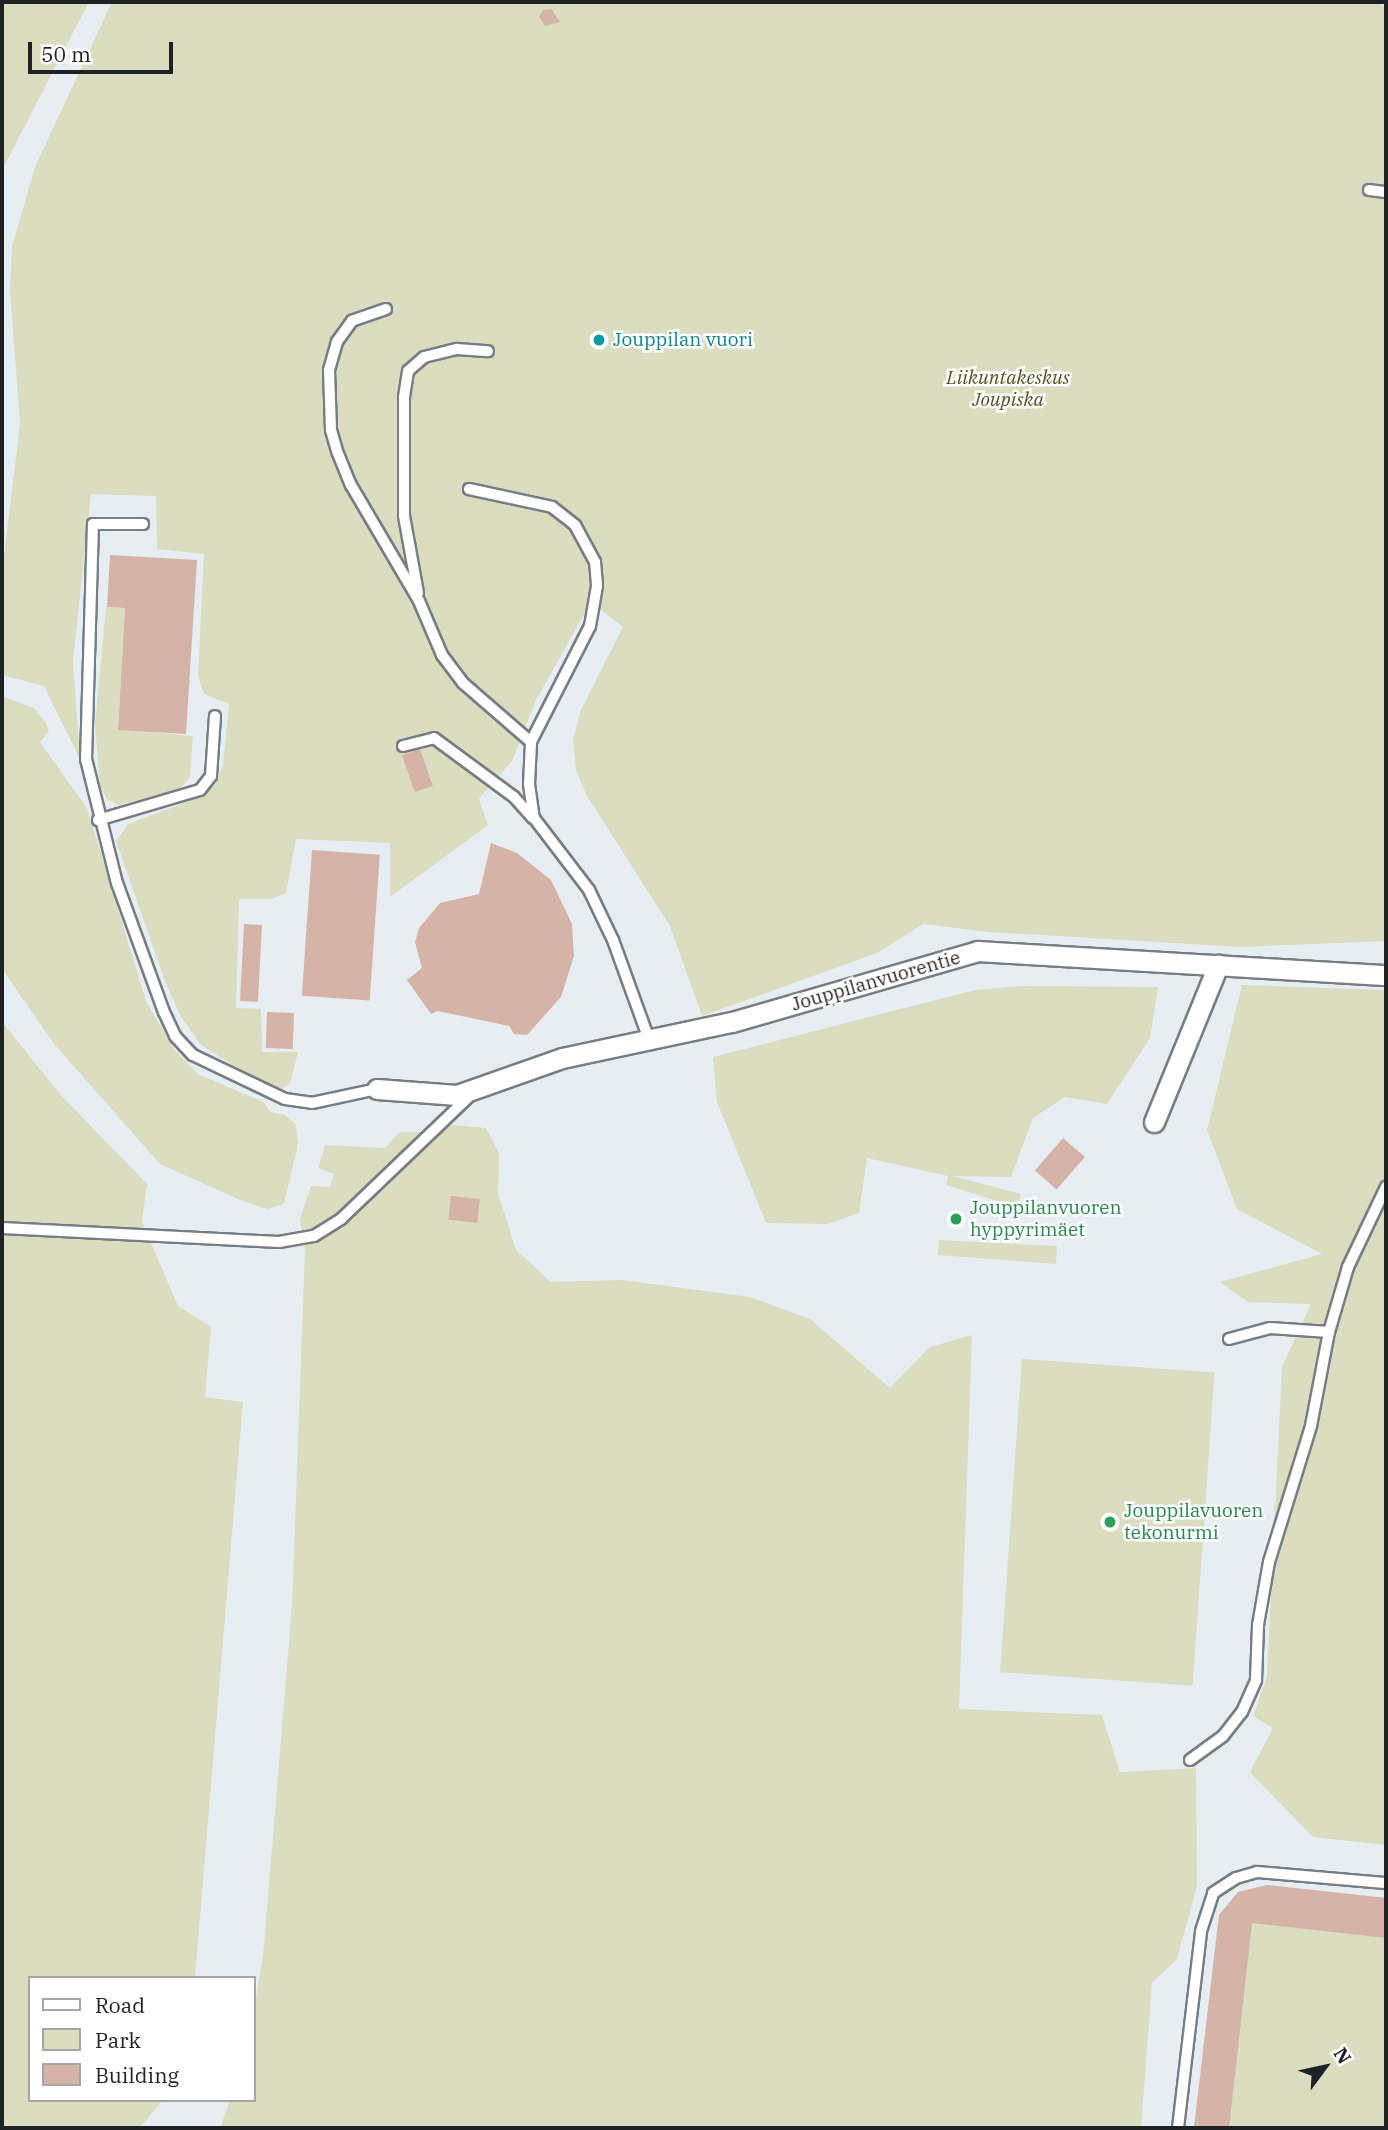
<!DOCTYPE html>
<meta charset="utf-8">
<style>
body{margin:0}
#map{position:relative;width:1388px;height:2130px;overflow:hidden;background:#e6eef3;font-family:"IBM Plex Serif",serif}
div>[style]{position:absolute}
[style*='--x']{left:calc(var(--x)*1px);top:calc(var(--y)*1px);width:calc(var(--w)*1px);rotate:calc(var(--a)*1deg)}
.green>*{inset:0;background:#daddbf;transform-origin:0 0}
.building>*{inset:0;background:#d5b4a7;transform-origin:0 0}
.roads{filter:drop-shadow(2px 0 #777e83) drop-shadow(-2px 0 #777e83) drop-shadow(0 2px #777e83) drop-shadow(0 -2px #777e83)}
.service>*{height:10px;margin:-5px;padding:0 5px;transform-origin:5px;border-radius:5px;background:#fff}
.minor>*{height:19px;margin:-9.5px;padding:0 9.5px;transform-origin:9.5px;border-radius:9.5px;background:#fff}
.dots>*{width:19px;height:19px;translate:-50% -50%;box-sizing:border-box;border:4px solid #fff;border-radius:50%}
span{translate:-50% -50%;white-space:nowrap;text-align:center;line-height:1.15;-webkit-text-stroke:5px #fff;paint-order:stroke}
.culture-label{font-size:19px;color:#0d838f}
.left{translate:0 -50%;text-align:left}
.park-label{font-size:19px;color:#505321;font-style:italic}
.street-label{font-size:19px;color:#1f2224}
.leisure-label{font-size:19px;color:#27864d}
.frame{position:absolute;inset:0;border:4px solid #1f2224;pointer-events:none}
.legend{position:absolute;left:28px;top:1976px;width:228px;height:126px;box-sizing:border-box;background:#fff;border:2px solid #a5a7a7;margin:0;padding:9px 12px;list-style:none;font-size:21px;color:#1f2224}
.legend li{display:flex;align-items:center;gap:14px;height:35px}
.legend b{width:35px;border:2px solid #a5a7a7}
.north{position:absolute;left:1290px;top:2032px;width:70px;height:70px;-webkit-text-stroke:5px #fff;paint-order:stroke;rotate:57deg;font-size:19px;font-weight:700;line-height:28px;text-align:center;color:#1f2224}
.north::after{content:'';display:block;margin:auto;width:24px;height:32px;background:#1f2224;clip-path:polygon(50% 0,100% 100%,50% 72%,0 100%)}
.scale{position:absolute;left:28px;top:42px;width:145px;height:32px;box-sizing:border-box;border:4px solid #1f2224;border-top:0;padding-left:9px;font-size:21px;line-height:24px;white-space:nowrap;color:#1f2224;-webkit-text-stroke:5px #fff;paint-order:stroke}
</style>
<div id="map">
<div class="green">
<div style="clip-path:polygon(2px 2px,89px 2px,2px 170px)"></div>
<div style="clip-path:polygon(112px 2px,1376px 2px,1386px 7px,1386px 941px,1240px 947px,989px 932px,923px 924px,877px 953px,702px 1016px,670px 926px,587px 796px,576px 770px,573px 740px,581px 710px,623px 627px,591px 602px,536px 700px,512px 761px,479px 799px,488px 825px,390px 897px,390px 843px,296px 839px,286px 893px,272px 899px,239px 899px,236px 1008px,261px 1009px,262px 1052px,298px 1052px,290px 1084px,281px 1089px,261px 1083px,201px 1045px,181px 1017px,165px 981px,116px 841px,128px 824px,187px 802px,215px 786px,223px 765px,229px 704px,204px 694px,198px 675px,204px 554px,157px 549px,156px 496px,91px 494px,73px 661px,80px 759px,44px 686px,2px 675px,2px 573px,20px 423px,10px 290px,12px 247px,35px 167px)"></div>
<div style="clip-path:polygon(106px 607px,125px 608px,118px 729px,193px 736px,190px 777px,179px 790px,118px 805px,107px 799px,100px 785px,95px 725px)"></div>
<div style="clip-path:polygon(2px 696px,34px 708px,46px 723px,49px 731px,40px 742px,87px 808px,146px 1001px,174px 1049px,198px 1074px,263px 1102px,270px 1112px,285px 1115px,296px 1125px,298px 1144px,284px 1204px,267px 1209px,240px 1200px,160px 1164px,55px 1045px,2px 969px)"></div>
<div style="clip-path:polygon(1242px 985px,1386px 990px,1386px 1845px,1313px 1837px,1250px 1772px,1273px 1728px,1253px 1716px,1267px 1677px,1282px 1367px,1311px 1304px,1248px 1302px,1220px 1282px,1322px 1254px,1237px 1209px,1207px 1130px)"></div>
<div style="clip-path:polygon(1021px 986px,1158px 987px,1150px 1038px,1107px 1104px,1065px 1097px,1033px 1118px,1011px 1177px,952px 1176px,1021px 1194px,1017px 1207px,946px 1185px,948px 1176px,867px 1158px,859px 1213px,828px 1224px,766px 1223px,717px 1102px,713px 1057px,975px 990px)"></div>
<div style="clip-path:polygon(2px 1022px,60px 1094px,147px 1184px,142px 1222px,178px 1306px,211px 1327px,205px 1397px,243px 1402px,195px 1978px,30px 1978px,30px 2100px,163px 2100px,142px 2125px,128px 2128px,2px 2128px)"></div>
<div style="clip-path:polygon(452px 1125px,486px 1128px,499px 1153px,498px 1193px,516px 1250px,551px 1282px,622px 1280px,750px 1297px,810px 1319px,890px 1388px,930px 1347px,972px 1335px,959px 1709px,1102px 1715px,1120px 1772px,1196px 1768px,1197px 1886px,1177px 1959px,1152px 1983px,1141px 2128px,220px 2128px,230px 2100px,254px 2100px,254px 2009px,263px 1956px,292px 1606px,305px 1251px,300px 1219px,311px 1186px,330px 1187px,334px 1174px,318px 1168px,325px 1145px,385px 1148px,400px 1132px,431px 1132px)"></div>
<div style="clip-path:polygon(939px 1240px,1057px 1246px,1056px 1264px,938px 1255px)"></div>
<div style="left:1022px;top:1359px;width:193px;height:314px;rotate:4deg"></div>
<div style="clip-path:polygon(1267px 1885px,1386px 1898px,1386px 2128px,1194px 2128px,1219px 1915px,1238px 1892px)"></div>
</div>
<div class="building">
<div style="clip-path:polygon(551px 9px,560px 22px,545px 26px,539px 17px,543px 10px)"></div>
<div style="clip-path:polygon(110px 555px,197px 560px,186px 734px,118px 730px,125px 608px,107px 607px)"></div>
<div style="left:420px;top:749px;width:39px;height:19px;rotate:71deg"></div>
<div style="clip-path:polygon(491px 843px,517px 853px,551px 880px,572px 924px,574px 956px,561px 997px,527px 1035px,514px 1034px,509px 1026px,438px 1011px,431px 1014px,407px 980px,422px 968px,415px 942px,419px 928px,440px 903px,479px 894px)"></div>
<div style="left:312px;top:850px;width:68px;height:146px;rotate:4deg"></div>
<div style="left:244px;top:924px;width:18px;height:77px;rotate:3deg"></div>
<div style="left:267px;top:1012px;width:27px;height:36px;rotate:2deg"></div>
<div style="left:1063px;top:1138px;width:29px;height:43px;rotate:41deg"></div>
<div style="left:451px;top:1196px;width:29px;height:24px;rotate:6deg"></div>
<div style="clip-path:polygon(1267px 1885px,1386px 1898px,1386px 1938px,1252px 1923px,1229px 2128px,1194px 2128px,1219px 1915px,1238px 1892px)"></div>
</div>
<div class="roads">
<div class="service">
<div style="--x:1369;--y:190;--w:17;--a:7"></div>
<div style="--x:386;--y:309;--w:36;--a:161"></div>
<div style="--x:352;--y:321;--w:26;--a:126"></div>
<div style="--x:337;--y:342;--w:29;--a:106"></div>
<div style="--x:329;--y:370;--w:60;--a:88.1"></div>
<div style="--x:331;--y:430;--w:22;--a:74"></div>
<div style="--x:337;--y:451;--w:37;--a:68"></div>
<div style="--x:351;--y:485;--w:134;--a:59.6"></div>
<div style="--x:419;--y:601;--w:59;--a:66.9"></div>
<div style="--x:442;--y:655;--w:35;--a:53"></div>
<div style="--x:463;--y:683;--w:90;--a:40.9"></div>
<div style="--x:469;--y:489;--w:85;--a:12.2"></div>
<div style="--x:552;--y:507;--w:29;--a:38"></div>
<div style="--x:575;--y:525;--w:42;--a:61.6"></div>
<div style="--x:595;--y:562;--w:24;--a:85"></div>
<div style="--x:597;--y:586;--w:41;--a:99.9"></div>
<div style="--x:590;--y:626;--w:130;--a:117"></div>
<div style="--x:531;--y:742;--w:42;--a:92.7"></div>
<div style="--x:529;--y:784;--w:34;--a:82"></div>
<div style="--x:534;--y:818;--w:91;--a:52.6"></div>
<div style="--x:589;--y:890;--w:55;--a:64.4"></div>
<div style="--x:613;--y:940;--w:109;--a:70.1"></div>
<div style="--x:143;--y:524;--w:50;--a:180"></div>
<div style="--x:93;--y:524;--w:235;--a:91.7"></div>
<div style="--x:86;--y:759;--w:128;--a:76"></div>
<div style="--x:117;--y:883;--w:137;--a:70"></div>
<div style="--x:164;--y:1012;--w:26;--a:65"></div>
<div style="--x:175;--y:1036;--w:26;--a:47"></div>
<div style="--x:193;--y:1055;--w:102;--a:25.6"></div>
<div style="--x:285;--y:1099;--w:27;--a:8"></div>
<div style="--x:312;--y:1103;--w:66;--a:-12.2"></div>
<div style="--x:418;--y:593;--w:78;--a:-100.3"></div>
<div style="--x:404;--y:516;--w:119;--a:-90"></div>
<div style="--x:404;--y:397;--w:26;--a:-81"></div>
<div style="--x:408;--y:371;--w:21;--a:-41"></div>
<div style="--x:424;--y:357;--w:34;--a:-14"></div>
<div style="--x:457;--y:349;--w:31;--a:4"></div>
<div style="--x:403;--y:746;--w:32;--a:-14"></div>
<div style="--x:434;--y:738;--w:99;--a:36.4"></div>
<div style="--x:514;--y:797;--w:28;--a:48"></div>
<div style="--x:98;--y:820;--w:106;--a:-16.4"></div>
<div style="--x:200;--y:790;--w:18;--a:-52"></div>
<div style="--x:211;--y:776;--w:60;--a:-86.2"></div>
<div style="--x:2;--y:1228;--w:277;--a:2.9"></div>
<div style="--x:279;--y:1242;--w:36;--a:-10"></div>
<div style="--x:314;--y:1236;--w:32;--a:-32"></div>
<div style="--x:341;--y:1219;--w:181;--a:-43.7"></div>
<div style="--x:1229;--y:1339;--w:42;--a:-15"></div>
<div style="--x:1270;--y:1328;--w:59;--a:3.9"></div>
<div style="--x:1190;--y:1760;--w:41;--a:-36"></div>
<div style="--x:1223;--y:1736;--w:31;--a:-52"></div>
<div style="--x:1242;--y:1712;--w:35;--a:-66"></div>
<div style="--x:1256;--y:1680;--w:55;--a:-87.9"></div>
<div style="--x:1258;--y:1625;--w:64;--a:-80.1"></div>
<div style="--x:1269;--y:1562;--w:142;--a:-72.8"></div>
<div style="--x:1311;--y:1426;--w:96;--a:-79.2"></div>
<div style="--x:1329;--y:1332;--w:68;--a:-73.7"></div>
<div style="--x:1348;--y:1267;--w:89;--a:-64.6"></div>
<div style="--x:1178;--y:2128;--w:198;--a:-83.3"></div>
<div style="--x:1201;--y:1931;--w:40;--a:-72"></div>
<div style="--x:1213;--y:1893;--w:27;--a:-33"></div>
<div style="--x:1236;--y:1878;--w:22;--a:-16"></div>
<div style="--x:1257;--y:1872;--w:129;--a:4.9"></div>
</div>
<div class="minor">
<div style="--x:377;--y:1089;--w:80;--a:4.3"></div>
<div style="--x:457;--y:1095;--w:111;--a:-19.4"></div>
<div style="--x:562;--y:1058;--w:174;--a:-12"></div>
<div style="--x:732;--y:1022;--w:256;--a:-16.1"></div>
<div style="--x:978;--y:951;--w:409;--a:3.4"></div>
<div style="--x:1154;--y:1122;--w:170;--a:-67.8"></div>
</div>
</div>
<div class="dots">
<div style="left:599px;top:340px;background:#0f9aa8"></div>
<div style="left:956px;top:1219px;background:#2e9e5b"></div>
<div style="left:1110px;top:1522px;background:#2e9e5b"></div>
</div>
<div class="culture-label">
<span class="left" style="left:613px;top:340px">Jouppilan vuori</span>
</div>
<div class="park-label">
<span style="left:1008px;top:389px">Liikuntakeskus<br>Joupiska</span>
</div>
<div class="street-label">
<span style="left:876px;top:981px;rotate:-16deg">Jouppilanvuorentie</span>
</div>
<div class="leisure-label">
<span class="left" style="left:970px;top:1219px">Jouppilanvuoren<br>hyppyrimäet</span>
<span class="left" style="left:1124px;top:1522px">Jouppilavuoren<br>tekonurmi</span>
</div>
<div class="frame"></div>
<ul class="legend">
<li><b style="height:9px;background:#fff"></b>Road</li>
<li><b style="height:19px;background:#daddbf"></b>Park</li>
<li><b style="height:19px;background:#d5b4a7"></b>Building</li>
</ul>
<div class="north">N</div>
<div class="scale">50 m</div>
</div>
